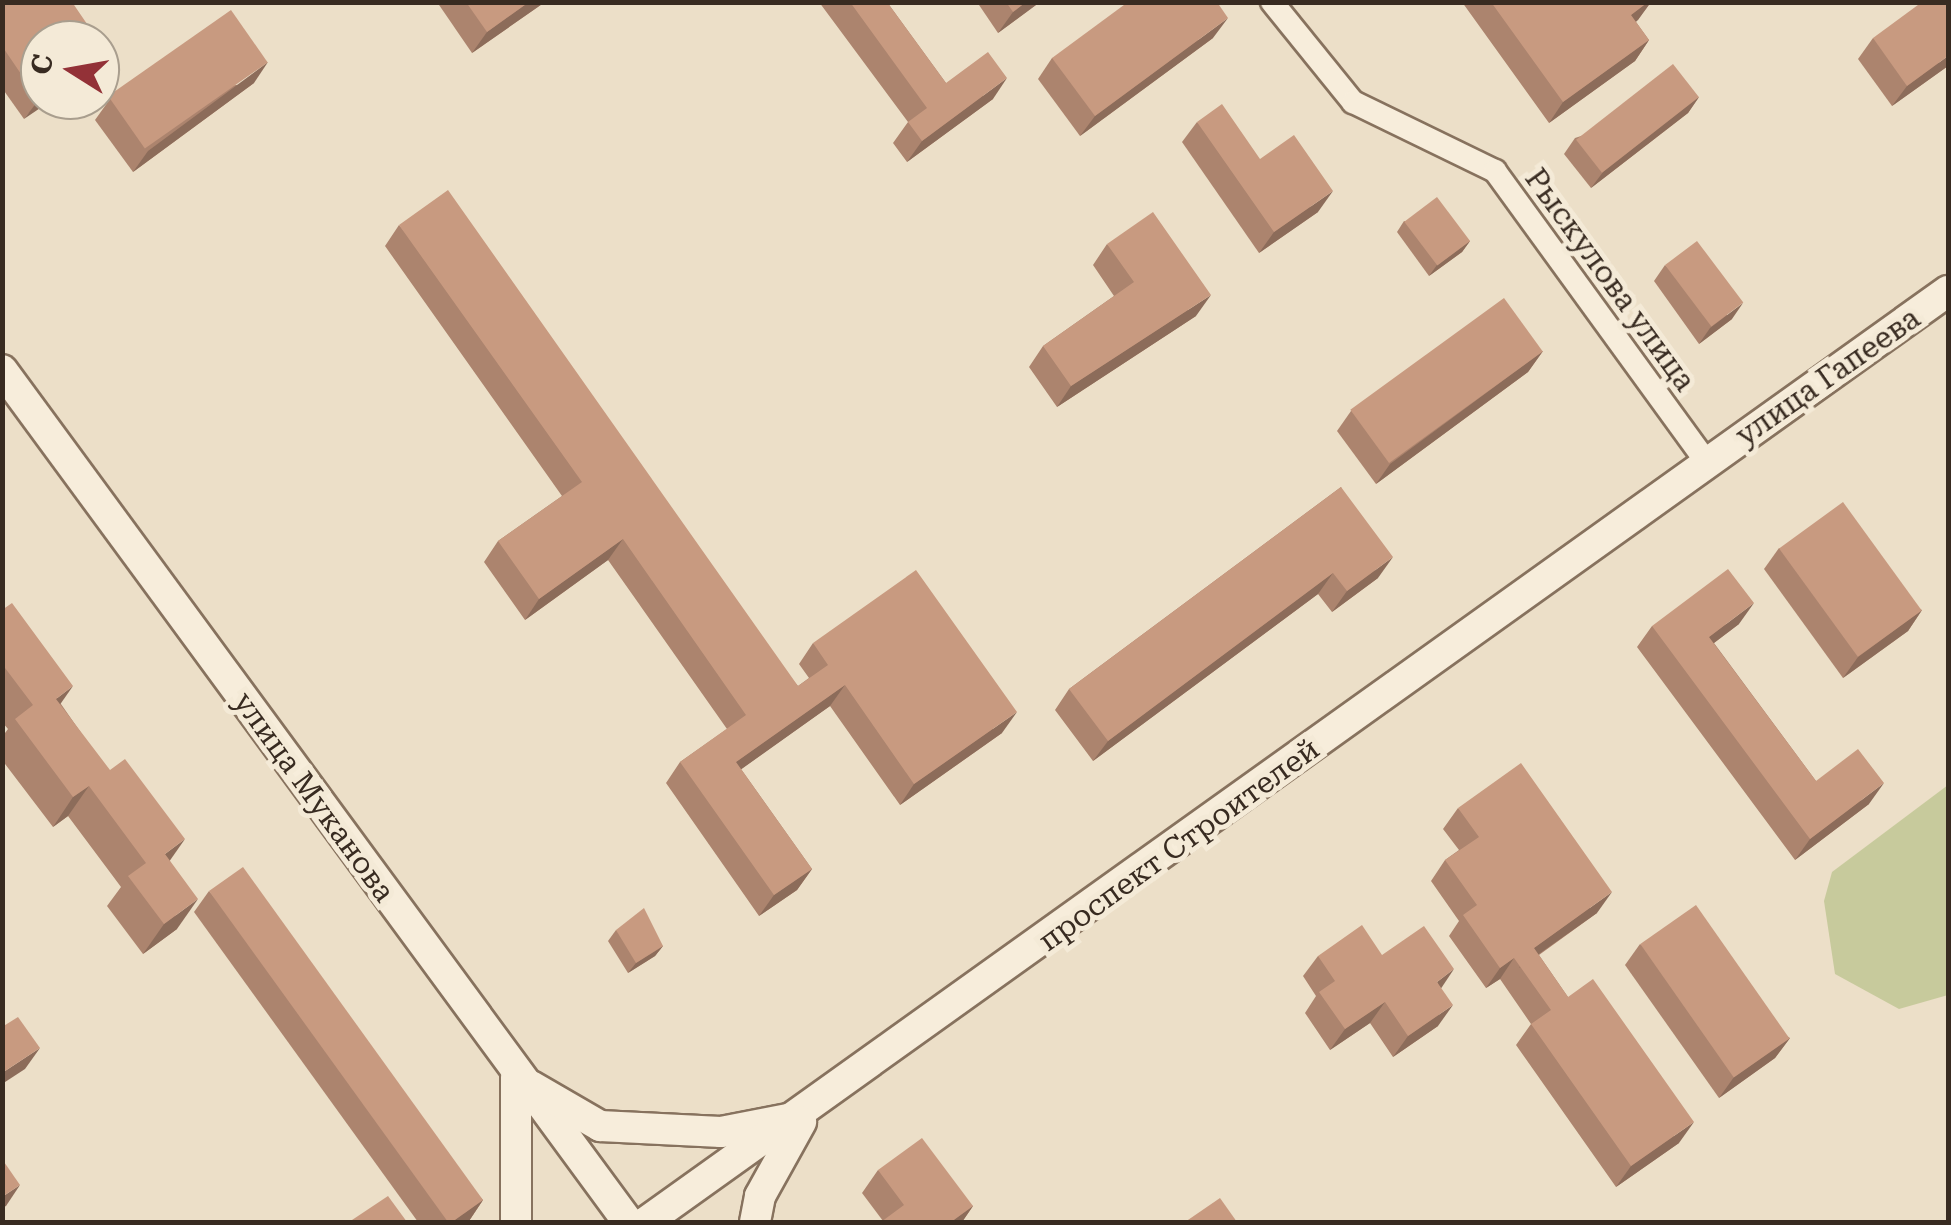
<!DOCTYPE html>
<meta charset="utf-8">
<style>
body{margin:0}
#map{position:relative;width:1951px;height:1225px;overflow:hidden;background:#ecdfc8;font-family:"Roboto Serif",serif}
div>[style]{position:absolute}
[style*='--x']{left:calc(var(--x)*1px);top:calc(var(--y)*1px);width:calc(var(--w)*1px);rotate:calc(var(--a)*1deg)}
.green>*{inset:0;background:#c7ca9c}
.roads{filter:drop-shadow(2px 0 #87725e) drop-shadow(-2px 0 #87725e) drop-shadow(0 2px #87725e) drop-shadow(0 -2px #87725e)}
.street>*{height:22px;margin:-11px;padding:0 11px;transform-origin:11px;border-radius:11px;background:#f7eddb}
.secondary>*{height:30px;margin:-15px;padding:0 15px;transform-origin:15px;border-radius:15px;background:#f7eddb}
.wall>*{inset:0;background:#ac846e}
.shaded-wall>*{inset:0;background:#8c6c5a}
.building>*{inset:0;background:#c89a80;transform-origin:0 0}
span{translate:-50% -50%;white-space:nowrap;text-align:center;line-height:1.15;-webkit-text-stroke:10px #f4ead7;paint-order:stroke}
.street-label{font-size:30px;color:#382b21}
.frame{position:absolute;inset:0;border:5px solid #382b21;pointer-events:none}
.north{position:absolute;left:20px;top:20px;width:100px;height:100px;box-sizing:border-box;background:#f4ead7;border:2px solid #a99e8e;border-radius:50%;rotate:281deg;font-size:28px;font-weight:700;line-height:40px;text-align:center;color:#382b21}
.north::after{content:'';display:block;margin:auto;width:35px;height:45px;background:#933137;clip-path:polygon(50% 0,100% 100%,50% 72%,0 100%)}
</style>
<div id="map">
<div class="green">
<div style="clip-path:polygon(1948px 785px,1948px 995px,1899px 1009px,1835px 974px,1824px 901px,1832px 872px)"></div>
</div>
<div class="roads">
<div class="street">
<div style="--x:1272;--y:2;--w:129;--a:51"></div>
<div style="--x:1353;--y:102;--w:158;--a:25.9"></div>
<div style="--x:1495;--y:171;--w:359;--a:54"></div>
</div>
<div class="secondary">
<div style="--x:2;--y:370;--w:1057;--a:53.69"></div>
<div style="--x:531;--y:1086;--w:80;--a:30.1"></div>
<div style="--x:600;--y:1126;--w:121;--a:2.8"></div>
<div style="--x:721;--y:1132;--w:68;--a:-11"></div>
<div style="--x:516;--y:1222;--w:145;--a:-90"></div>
<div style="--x:646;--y:1222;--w:1601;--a:-35.57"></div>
<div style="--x:755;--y:1222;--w:26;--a:-79"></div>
<div style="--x:760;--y:1196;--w:85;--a:-61"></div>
</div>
</div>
<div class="wall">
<div style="clip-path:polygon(2px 2px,40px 100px,24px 119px,2px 88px)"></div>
<div style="clip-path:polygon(437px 2px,545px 2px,472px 53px)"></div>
<div style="clip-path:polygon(819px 2px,887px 2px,946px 83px,993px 99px,907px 162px,893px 143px,908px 122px)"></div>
<div style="clip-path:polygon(977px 2px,1040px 2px,998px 33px)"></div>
<div style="clip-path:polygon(1462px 2px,1651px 2px,1636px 22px,1649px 40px,1635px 61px,1549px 123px)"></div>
<div style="clip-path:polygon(1213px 38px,1080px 136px,1038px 79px,1052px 58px)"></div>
<div style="clip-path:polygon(1873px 38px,1948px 66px,1892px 106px,1858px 59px)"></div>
<div style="clip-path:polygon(254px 83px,133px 172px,95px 120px,110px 99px)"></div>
<div style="clip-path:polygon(1699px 97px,1688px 113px,1591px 188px,1564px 154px,1575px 138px)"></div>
<div style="clip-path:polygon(1197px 122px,1318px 212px,1259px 253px,1182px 142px)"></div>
<div style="clip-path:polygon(1404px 221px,1470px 241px,1462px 252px,1429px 276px,1397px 232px)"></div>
<div style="clip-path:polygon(399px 225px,798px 686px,809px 678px,799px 664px,813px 643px,1002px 733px,900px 805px,830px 706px,741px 769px,812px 869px,797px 890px,759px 916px,666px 783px,680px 762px,727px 729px,608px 560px,525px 620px,484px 562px,498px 541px,562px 496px,385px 246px)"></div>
<div style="clip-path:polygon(1107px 244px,1196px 316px,1057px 407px,1029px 367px,1043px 346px,1114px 296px,1093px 265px)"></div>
<div style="clip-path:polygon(1665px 265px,1732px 319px,1699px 344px,1654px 281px)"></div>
<div style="clip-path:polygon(1543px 351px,1528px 372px,1376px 484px,1337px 431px,1351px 411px)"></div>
<div style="clip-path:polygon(1341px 487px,1378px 578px,1332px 612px,1318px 594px,1093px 761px,1055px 710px,1069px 689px)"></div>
<div style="clip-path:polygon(1779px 548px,1922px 610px,1908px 631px,1843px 678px,1764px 569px)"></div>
<div style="clip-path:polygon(2px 610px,61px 704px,170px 861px,177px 929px,143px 954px,107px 906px,121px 887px,68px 816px,53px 827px,2px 760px,2px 737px,8px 729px,2px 722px)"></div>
<div style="clip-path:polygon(1739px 624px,1714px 643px,1816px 781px,1869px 804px,1795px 860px,1637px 647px,1652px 626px)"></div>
<div style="clip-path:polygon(1458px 808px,1597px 913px,1539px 955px,1568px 997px,1679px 1143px,1616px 1187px,1516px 1045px,1531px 1024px,1500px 979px,1486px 988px,1449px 936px,1459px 921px,1431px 881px,1445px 860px,1459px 850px,1443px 829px)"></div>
<div style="clip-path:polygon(209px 891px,483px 1200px,469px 1221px,466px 1222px,418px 1222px,194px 912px)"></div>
<div style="clip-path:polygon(616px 930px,663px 946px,655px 956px,628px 973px,608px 941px)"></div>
<div style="clip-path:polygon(1640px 944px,1790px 1038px,1775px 1058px,1719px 1098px,1625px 965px)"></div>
<div style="clip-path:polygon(1382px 955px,1441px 988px,1438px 1026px,1393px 1057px,1370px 1023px,1330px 1050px,1305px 1013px,1316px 996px,1303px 976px,1318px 956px)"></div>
<div style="clip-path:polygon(878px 1170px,973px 1206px,962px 1222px,881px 1222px,883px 1221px,862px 1193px)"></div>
</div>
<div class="shaded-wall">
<div style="clip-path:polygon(529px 2px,545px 2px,472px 53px,487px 32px)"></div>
<div style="clip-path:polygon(1026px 2px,1040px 2px,998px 33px,1013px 12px)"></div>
<div style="clip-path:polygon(1648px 2px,1651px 2px,1638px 20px,1616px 36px,1631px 15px)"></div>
<div style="clip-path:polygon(1228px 18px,1213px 38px,1080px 136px,1095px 116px)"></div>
<div style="clip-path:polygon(1649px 40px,1635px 61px,1549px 123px,1563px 102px)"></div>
<div style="clip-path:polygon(1948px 56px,1948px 66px,1892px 106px,1907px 86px)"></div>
<div style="clip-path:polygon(268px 62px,254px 83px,133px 172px,148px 151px)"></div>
<div style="clip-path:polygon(1007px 78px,993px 99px,907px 162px,922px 141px)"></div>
<div style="clip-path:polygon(1699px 97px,1688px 113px,1591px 188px,1603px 172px)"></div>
<div style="clip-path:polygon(40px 98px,40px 100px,52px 100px,24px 119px)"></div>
<div style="clip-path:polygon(1333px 191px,1318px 212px,1259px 253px,1274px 232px)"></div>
<div style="clip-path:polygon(1470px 241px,1462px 252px,1429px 276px,1437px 265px)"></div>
<div style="clip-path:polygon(1211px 295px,1196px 316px,1057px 407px,1071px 386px)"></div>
<div style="clip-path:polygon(1743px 303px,1732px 319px,1699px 344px,1710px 328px)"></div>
<div style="clip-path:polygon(1543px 351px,1528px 372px,1376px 484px,1390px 464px)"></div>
<div style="clip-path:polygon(623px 539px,608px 560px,525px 620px,539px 599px)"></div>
<div style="clip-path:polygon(1393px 557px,1378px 578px,1332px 612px,1347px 591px)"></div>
<div style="clip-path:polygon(1333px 573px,1318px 594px,1093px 761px,1108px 741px)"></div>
<div style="clip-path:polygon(1754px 603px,1739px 624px,1694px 658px,1709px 637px)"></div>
<div style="clip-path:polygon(1922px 610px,1908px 631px,1843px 678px,1858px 657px)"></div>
<div style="clip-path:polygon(845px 685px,830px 706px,722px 783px,736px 762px)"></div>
<div style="clip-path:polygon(73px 686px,52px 716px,56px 699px)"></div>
<div style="clip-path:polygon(1017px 712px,1002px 733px,900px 805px,914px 784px)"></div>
<div style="clip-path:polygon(1884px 783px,1869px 804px,1795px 860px,1810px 839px)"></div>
<div style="clip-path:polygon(89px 786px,68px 816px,53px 827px,73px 797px)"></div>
<div style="clip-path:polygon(185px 839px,164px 869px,165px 854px)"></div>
<div style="clip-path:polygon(812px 869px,797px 890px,759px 916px,774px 895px)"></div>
<div style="clip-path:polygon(1612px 892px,1597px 913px,1519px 968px,1534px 948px)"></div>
<div style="clip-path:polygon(198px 899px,177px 929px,143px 954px,164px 924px)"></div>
<div style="clip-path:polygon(663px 946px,655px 956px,628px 973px,636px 963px)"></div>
<div style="clip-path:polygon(1514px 958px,1500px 979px,1486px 988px,1500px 968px)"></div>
<div style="clip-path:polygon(1454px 969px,1440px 990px,1437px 982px)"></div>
<div style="clip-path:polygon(1385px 1002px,1370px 1023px,1330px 1050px,1345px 1029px)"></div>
<div style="clip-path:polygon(1453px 1005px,1438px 1026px,1393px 1057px,1408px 1036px)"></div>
<div style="clip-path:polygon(1790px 1038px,1775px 1058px,1719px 1098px,1734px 1077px)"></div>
<div style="clip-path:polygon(40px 1048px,25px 1069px,2px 1084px,2px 1073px)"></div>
<div style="clip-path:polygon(1694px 1122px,1679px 1143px,1616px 1187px,1631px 1166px)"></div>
<div style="clip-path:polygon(20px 1185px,6px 1206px,2px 1208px,2px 1197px)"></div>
<div style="clip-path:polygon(483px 1200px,469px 1221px,466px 1222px,452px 1222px)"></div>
<div style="clip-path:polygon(973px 1206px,962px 1222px,951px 1222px)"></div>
</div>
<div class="building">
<div style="clip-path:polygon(2px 2px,72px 2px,98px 40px,40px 40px,40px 98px,38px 99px,2px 46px)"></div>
<div style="clip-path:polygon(466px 2px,529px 2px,487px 32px)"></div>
<div style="clip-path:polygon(850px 2px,887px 2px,946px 83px,988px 52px,1007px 78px,922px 141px,908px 122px,927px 108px)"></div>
<div style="clip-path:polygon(1006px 2px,1026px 2px,1013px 12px)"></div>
<div style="clip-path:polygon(1128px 2px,1217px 2px,1228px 18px,1095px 116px,1052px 58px)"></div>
<div style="clip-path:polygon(1491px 2px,1648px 2px,1631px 15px,1649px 40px,1563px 102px)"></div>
<div style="clip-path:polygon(1922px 2px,1948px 2px,1948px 56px,1907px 86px,1873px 38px)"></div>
<div style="left:231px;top:10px;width:64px;height:150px;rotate:55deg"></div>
<div style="clip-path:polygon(100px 44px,106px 52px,100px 56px)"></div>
<div style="left:1673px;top:64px;width:42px;height:123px;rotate:52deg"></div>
<div style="clip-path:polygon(1222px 104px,1260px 159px,1294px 135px,1333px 191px,1274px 232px,1197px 122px)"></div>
<div style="clip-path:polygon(448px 190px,798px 686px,828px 665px,813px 643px,916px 570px,1017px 712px,914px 784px,845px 685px,736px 762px,812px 869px,774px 895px,680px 762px,746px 715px,623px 539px,539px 599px,498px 541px,582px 482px,399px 225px)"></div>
<div style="left:1437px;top:197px;width:55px;height:41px;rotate:53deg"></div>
<div style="clip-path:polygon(1153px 212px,1211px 295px,1071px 386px,1043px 346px,1134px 282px,1107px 244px)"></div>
<div style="left:1697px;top:241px;width:77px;height:40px;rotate:53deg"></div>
<div style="left:1504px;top:298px;width:66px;height:190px;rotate:54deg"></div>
<div style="clip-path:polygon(1341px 487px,1393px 557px,1347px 591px,1333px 573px,1108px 741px,1069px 689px)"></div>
<div style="left:1843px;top:502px;width:134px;height:79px;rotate:54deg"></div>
<div style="clip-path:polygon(1728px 569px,1754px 603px,1709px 637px,1816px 781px,1858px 749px,1884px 783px,1810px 839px,1652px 626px)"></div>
<div style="clip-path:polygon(12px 603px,73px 686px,56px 699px,110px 770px,125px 759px,185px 839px,165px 854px,198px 899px,164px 924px,128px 876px,146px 863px,89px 786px,73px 797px,15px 719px,33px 705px,2px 664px,2px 610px)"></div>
<div style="clip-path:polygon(1521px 763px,1612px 892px,1534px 948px,1568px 997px,1593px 979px,1694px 1122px,1631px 1166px,1531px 1024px,1551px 1010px,1514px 958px,1500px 968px,1463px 915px,1477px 905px,1445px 860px,1479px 837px,1458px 808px)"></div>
<div style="clip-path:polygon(243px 867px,483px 1200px,452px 1222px,448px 1222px,209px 891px)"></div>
<div style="left:1696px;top:905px;width:163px;height:68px;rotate:55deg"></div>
<div style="clip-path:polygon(644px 908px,663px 946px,636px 963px,616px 930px)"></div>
<div style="clip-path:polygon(1362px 925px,1382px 955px,1424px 926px,1454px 969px,1437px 982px,1453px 1005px,1408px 1036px,1385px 1002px,1345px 1029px,1319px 992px,1335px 981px,1318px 956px)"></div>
<div style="clip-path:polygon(18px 1017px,40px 1048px,2px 1073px,2px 1027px)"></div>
<div style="clip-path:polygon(922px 1138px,973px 1206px,951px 1222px,881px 1222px,904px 1205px,878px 1170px)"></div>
<div style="clip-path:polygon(2px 1159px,20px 1185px,2px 1197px)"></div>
<div style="clip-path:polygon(388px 1196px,407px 1222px,349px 1222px)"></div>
<div style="clip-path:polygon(1220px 1198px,1237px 1222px,1185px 1222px)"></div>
</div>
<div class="street-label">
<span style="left:1610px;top:280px;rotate:54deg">Рыскулова улица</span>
<span style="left:1828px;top:377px;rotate:-35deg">улица Гапеева</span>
<span style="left:314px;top:797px;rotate:54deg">улица Муканова</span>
<span style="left:1179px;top:845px;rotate:-36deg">проспект Строителей</span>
</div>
<div class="frame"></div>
<div class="north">С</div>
</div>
